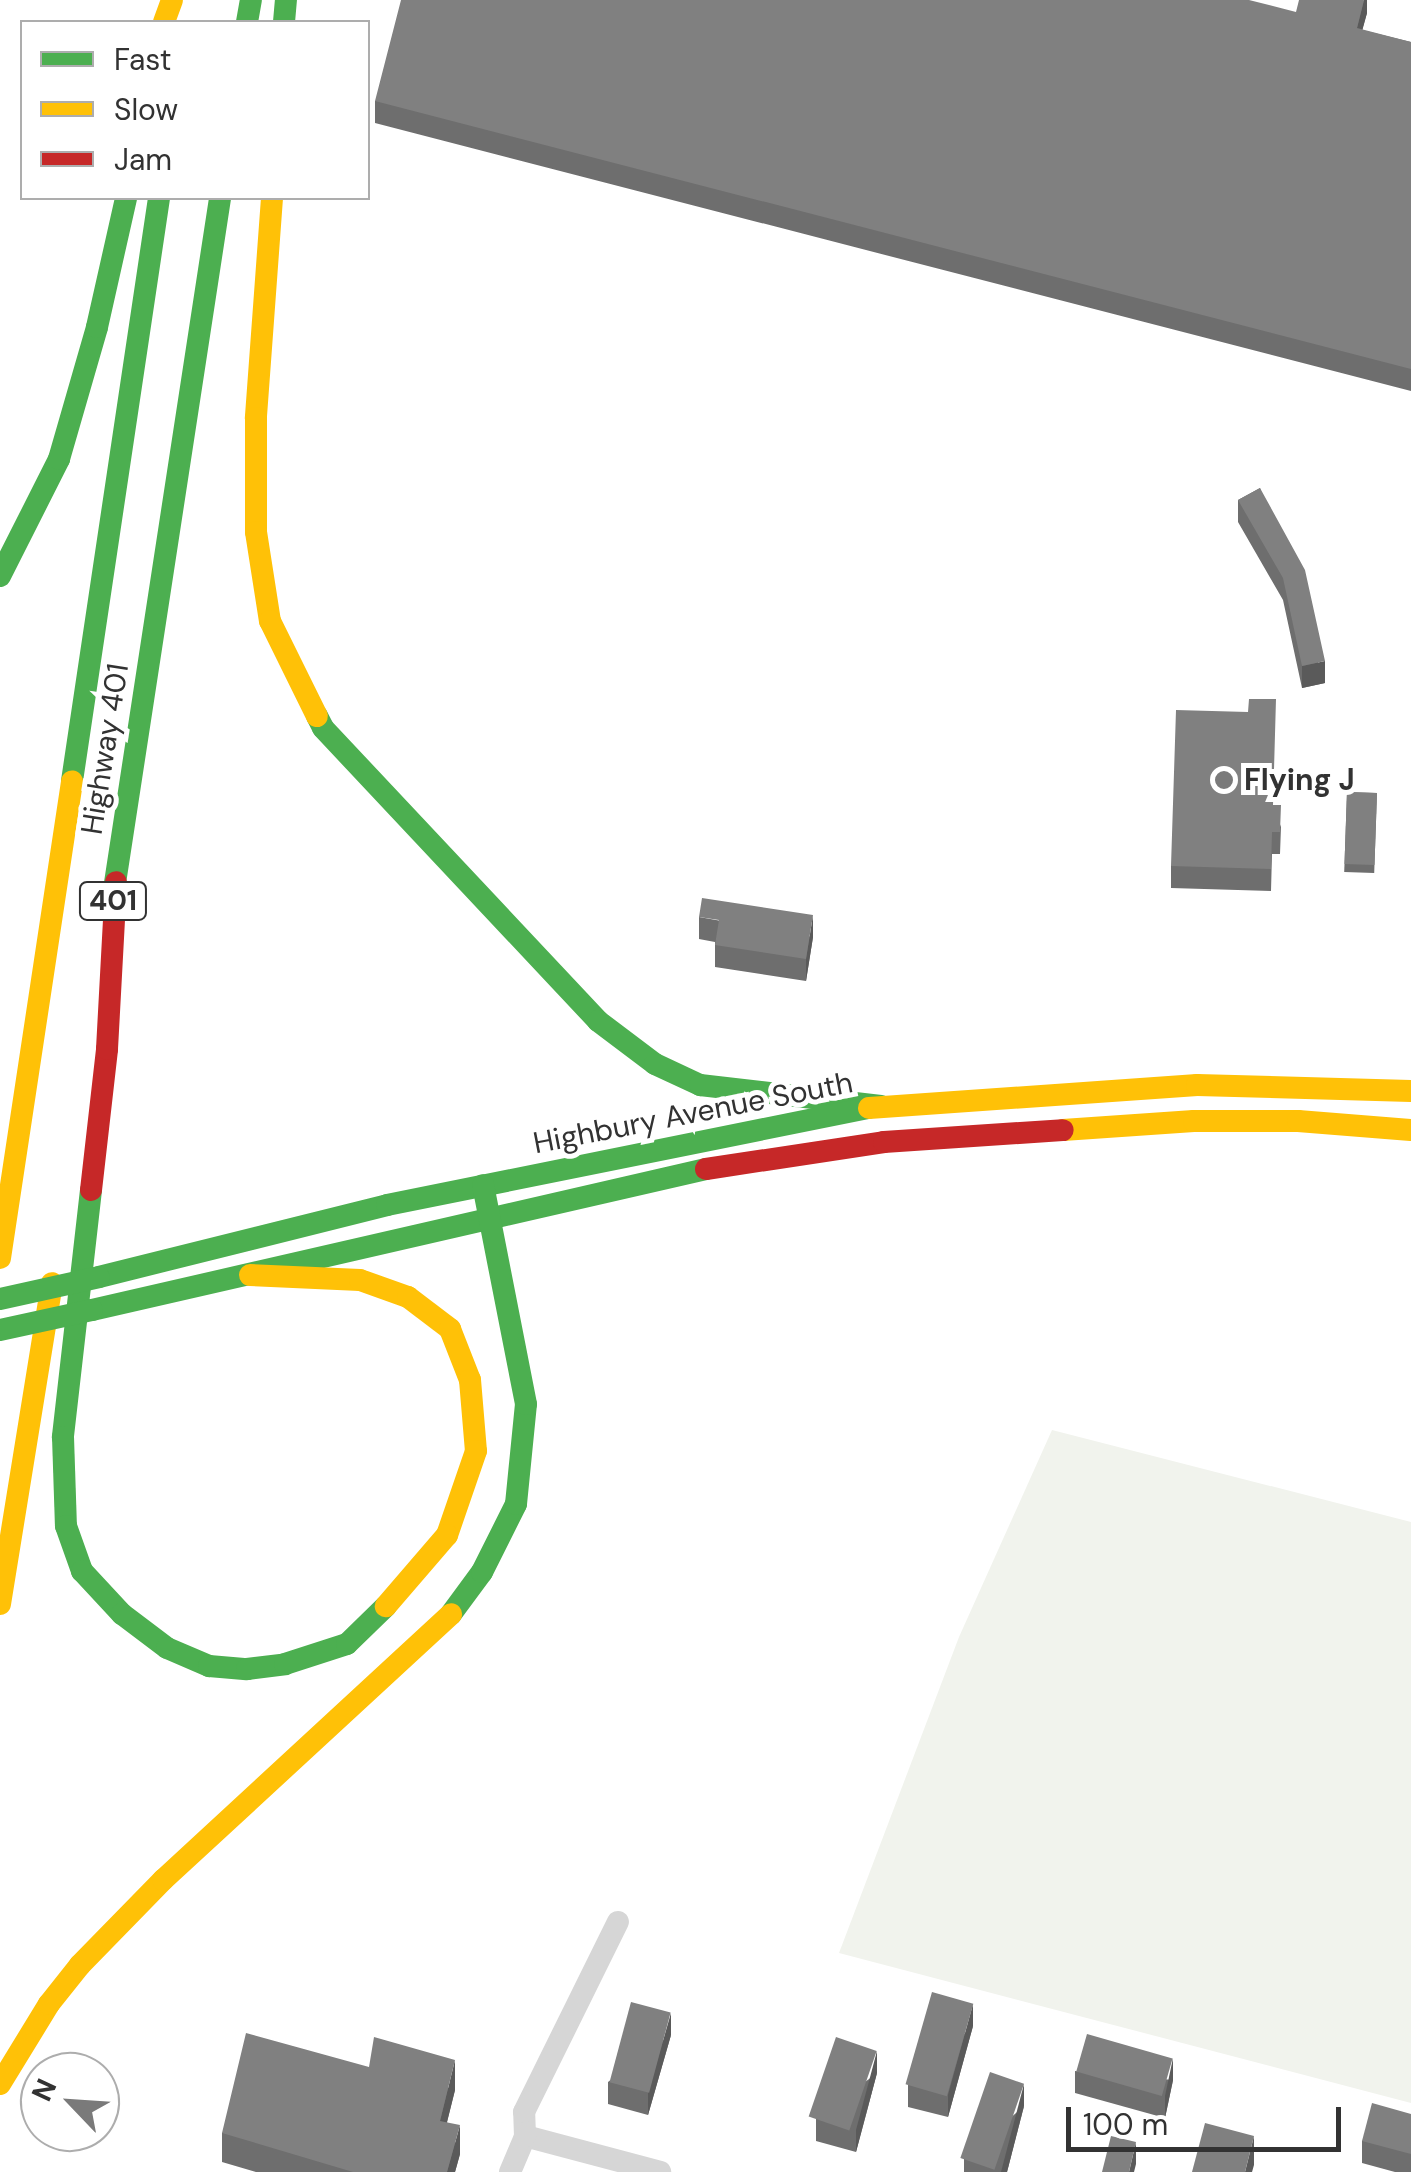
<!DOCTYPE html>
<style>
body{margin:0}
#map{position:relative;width:1411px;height:2172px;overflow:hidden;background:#fff;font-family:"DM Sans",sans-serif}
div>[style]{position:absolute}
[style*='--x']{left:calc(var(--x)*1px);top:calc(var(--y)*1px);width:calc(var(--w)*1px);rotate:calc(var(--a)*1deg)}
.green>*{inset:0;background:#f1f3ed}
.street>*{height:22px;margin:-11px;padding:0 11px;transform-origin:11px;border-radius:11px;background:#d6d6d6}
.fast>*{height:22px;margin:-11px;padding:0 11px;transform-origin:11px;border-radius:11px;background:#4caf50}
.slow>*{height:22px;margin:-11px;padding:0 11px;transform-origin:11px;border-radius:11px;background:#ffc107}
.jam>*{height:22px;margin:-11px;padding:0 11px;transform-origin:11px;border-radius:11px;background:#c62828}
.fast-bridge>*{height:22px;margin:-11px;padding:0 11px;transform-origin:11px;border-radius:11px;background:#4caf50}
.wall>*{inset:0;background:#6e6e6e;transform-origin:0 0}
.shaded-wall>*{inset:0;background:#5a5a5a}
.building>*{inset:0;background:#808080;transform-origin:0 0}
.dots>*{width:28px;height:28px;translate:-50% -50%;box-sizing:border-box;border:5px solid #fff;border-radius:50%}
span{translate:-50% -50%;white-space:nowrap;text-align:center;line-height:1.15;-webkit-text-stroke:10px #fff;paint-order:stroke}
.shield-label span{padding:2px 8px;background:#fff;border:2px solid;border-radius:8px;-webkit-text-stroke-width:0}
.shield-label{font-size:28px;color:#323232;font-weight:700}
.street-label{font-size:30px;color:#323232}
.poi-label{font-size:30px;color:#323232;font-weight:700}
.left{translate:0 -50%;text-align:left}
.legend{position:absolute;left:20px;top:20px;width:350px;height:180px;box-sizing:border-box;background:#fff;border:2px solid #adadad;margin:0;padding:12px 18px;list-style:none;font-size:30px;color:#323232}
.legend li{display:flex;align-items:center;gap:20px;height:50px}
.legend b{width:50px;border:2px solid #adadad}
.north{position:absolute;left:20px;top:2052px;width:100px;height:100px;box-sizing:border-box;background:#fff;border:2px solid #adadad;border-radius:50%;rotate:295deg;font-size:28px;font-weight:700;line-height:40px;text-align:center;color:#323232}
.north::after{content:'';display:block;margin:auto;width:35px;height:45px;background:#7a7a7a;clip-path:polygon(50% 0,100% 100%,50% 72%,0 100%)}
.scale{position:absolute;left:1066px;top:2107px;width:275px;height:45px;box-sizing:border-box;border:5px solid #323232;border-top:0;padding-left:12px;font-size:30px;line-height:35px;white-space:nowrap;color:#323232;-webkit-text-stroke:8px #fff;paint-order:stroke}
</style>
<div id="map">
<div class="green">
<div style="clip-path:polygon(1052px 1430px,1411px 1522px,1411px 2103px,839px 1953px,959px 1637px)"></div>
</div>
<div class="street">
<div style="--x:525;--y:2136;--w:140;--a:14.9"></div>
<div style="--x:510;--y:2172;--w:39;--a:-67"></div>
<div style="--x:525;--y:2136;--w:24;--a:-92"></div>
<div style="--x:524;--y:2112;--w:212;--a:-63.7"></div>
</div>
<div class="fast">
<div style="--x:247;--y:22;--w:22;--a:-80"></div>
<div style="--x:284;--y:22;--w:22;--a:-85"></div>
<div style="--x:0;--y:576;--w:131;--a:-63.2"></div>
<div style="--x:59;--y:459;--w:137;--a:-73.9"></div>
<div style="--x:97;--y:327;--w:132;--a:-77.3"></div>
<div style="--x:317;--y:716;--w:13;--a:63"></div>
<div style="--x:323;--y:728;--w:402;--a:46.8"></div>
<div style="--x:598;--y:1021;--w:71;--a:37"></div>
<div style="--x:655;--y:1064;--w:50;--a:25"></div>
<div style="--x:700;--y:1085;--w:182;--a:6.6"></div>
<div style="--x:72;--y:781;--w:589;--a:-81.51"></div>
<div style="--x:111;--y:909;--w:719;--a:-81.28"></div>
<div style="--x:91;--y:1190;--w:249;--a:96.5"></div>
<div style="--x:63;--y:1437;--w:89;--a:88.1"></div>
<div style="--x:66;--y:1526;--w:48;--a:70.4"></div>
<div style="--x:82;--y:1571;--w:59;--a:47.1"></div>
<div style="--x:122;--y:1614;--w:56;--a:37.1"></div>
<div style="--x:167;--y:1648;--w:46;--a:23.2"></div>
<div style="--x:209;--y:1666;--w:38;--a:5"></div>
<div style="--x:247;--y:1669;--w:38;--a:-7"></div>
<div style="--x:285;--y:1664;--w:65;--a:-17.9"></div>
<div style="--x:347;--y:1644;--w:54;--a:-44.3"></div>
<div style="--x:99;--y:1277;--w:297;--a:-14"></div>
<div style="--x:387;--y:1205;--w:492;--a:-11.4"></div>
<div style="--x:92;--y:1310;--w:630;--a:-12.93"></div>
<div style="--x:451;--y:1614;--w:52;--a:-53.6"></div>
<div style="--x:482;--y:1572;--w:76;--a:-63.4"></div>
<div style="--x:516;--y:1504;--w:100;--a:-84.3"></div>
<div style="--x:526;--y:1404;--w:223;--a:-101.1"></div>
</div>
<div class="slow">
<div style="--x:164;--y:22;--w:23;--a:-70"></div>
<div style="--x:272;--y:198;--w:221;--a:94.2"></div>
<div style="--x:256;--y:418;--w:114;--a:90"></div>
<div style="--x:256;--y:532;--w:90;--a:81.1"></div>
<div style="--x:270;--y:621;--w:106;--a:63.7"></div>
<div style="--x:869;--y:1108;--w:329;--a:-4"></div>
<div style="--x:1197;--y:1085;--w:214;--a:1.6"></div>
<div style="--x:1063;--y:1130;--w:131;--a:-3.9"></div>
<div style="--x:1194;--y:1121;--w:104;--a:0"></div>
<div style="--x:1298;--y:1121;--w:113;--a:4.6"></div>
<div style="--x:0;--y:1258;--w:482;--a:-81.4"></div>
<div style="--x:250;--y:1275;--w:110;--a:2.6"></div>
<div style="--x:360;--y:1280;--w:51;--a:19.5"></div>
<div style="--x:408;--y:1297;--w:53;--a:37.3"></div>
<div style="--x:450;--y:1329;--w:55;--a:68.6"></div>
<div style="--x:470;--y:1380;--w:71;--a:85.2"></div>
<div style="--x:476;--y:1451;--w:89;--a:109"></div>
<div style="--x:447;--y:1535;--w:94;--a:130.7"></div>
<div style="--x:0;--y:1604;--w:325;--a:-80.8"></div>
<div style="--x:0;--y:2084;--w:94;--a:-58.5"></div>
<div style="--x:49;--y:2004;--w:50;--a:-51.5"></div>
<div style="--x:80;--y:1965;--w:119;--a:-45.7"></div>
<div style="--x:163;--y:1880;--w:392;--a:-42.7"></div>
</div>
<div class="jam">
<div style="--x:706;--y:1169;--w:180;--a:-8.6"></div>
<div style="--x:884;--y:1142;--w:179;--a:-3.8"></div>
<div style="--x:91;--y:1190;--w:142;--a:-83.5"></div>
<div style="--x:107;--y:1049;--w:167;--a:-86.9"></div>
</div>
<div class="fast-bridge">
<div style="--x:0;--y:1299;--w:101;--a:-12.5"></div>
<div style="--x:0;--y:1330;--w:94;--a:-12.3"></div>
</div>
<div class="wall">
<div style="clip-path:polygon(1367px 0,1367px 13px,1362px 30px,1411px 42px,1411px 391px,375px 123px,375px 101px,1296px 12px)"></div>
<div style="clip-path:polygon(1260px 488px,1325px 683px,1302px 688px,1283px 600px,1238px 522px,1238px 500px)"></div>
<div style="left:1347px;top:792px;width:30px;height:80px;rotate:2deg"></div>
<div style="clip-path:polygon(1273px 805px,1281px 827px,1280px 854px,1272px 854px,1271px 891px,1171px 888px,1171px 866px)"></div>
<div style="clip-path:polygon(699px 917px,813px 937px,806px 981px,715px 967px,715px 942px,699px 939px)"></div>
<div style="clip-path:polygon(973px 2026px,948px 2117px,908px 2107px,908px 2085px)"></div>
<div style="clip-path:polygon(671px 2035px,648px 2115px,608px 2104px,608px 2082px)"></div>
<div style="clip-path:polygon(369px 2067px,455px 2090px,447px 2122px,460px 2154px,455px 2172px,256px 2172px,222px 2162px,222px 2133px)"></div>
<div style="clip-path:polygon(1075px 2071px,1173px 2080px,1165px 2118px,1075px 2093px)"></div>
<div style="clip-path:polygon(877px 2073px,856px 2152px,816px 2141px,816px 2119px)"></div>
<div style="clip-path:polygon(1024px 2106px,1007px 2172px,964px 2172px,964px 2159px)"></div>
<div style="clip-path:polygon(1411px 2114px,1411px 2172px,1395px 2172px,1362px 2163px,1362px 2141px)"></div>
</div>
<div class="shaded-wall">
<div style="clip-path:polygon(1364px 0,1367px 0,1367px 13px,1357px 50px,1357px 28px)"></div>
<div style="clip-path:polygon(1325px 661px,1325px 683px,1302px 688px,1302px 666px)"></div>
<div style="clip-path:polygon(813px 915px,813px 937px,806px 981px,806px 959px)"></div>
<div style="clip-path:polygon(973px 2004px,973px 2026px,948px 2117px,948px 2095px)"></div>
<div style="clip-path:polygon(671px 2013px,671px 2035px,648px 2115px,648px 2093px)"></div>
<div style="clip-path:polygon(877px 2051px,877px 2073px,856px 2152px,856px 2130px)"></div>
<div style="clip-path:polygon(1173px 2058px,1173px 2080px,1165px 2118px,1165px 2096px)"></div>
<div style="clip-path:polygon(455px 2060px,455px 2090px,440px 2150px,440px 2121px)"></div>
<div style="clip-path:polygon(1024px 2084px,1024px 2106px,1007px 2172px,1001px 2172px)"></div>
<div style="clip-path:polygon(460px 2125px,460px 2154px,455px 2172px,447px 2172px)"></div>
<div style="clip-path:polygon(1254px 2136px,1254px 2165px,1252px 2172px,1245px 2172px)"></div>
<div style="clip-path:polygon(1136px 2142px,1136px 2164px,1134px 2172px,1129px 2172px)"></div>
</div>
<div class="building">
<div style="clip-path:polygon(401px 0,1249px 0,1296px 12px,1299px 0,1364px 0,1357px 28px,1411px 42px,1411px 369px,375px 101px)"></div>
<div style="clip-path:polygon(1260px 488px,1305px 570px,1325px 661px,1302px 666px,1283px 578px,1238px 500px)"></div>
<div style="clip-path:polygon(1249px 699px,1276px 699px,1273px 805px,1281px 805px,1280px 832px,1272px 832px,1271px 869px,1171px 866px,1176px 710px,1248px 712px)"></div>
<div style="left:1347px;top:792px;width:30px;height:72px;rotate:2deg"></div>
<div style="clip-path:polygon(702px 898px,813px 915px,806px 959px,715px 945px,719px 920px,699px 917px)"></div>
<div style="left:932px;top:1992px;width:43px;height:96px;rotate:16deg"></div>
<div style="left:631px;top:2002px;width:41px;height:83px;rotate:15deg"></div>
<div style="clip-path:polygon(246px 2033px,369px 2067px,374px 2037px,455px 2060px,440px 2121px,460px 2125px,447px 2172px,353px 2172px,222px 2133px)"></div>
<div style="left:1087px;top:2034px;width:89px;height:39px;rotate:16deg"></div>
<div style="left:836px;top:2037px;width:43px;height:84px;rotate:19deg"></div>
<div style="left:990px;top:2072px;width:36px;height:91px;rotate:19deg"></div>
<div style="clip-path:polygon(1372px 2103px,1411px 2114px,1411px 2154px,1362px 2141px)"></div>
<div style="clip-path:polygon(1205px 2123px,1254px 2136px,1245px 2172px,1192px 2172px)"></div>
<div style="clip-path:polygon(1111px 2136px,1136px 2142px,1129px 2172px,1102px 2172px)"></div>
</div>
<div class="dots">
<div style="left:1224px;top:780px;background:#7a7a7a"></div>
</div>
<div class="shield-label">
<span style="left:113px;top:901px">401</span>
</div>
<div class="street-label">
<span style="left:105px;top:749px;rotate:-81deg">Highway 401</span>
<span style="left:693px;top:1113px;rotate:-11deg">Highbury Avenue South</span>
</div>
<div class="poi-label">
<span class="left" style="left:1244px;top:780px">Flying J</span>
</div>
<ul class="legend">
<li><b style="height:12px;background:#4caf50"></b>Fast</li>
<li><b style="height:12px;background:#ffc107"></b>Slow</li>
<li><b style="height:12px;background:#c62828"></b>Jam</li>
</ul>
<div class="north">N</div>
<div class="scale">100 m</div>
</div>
